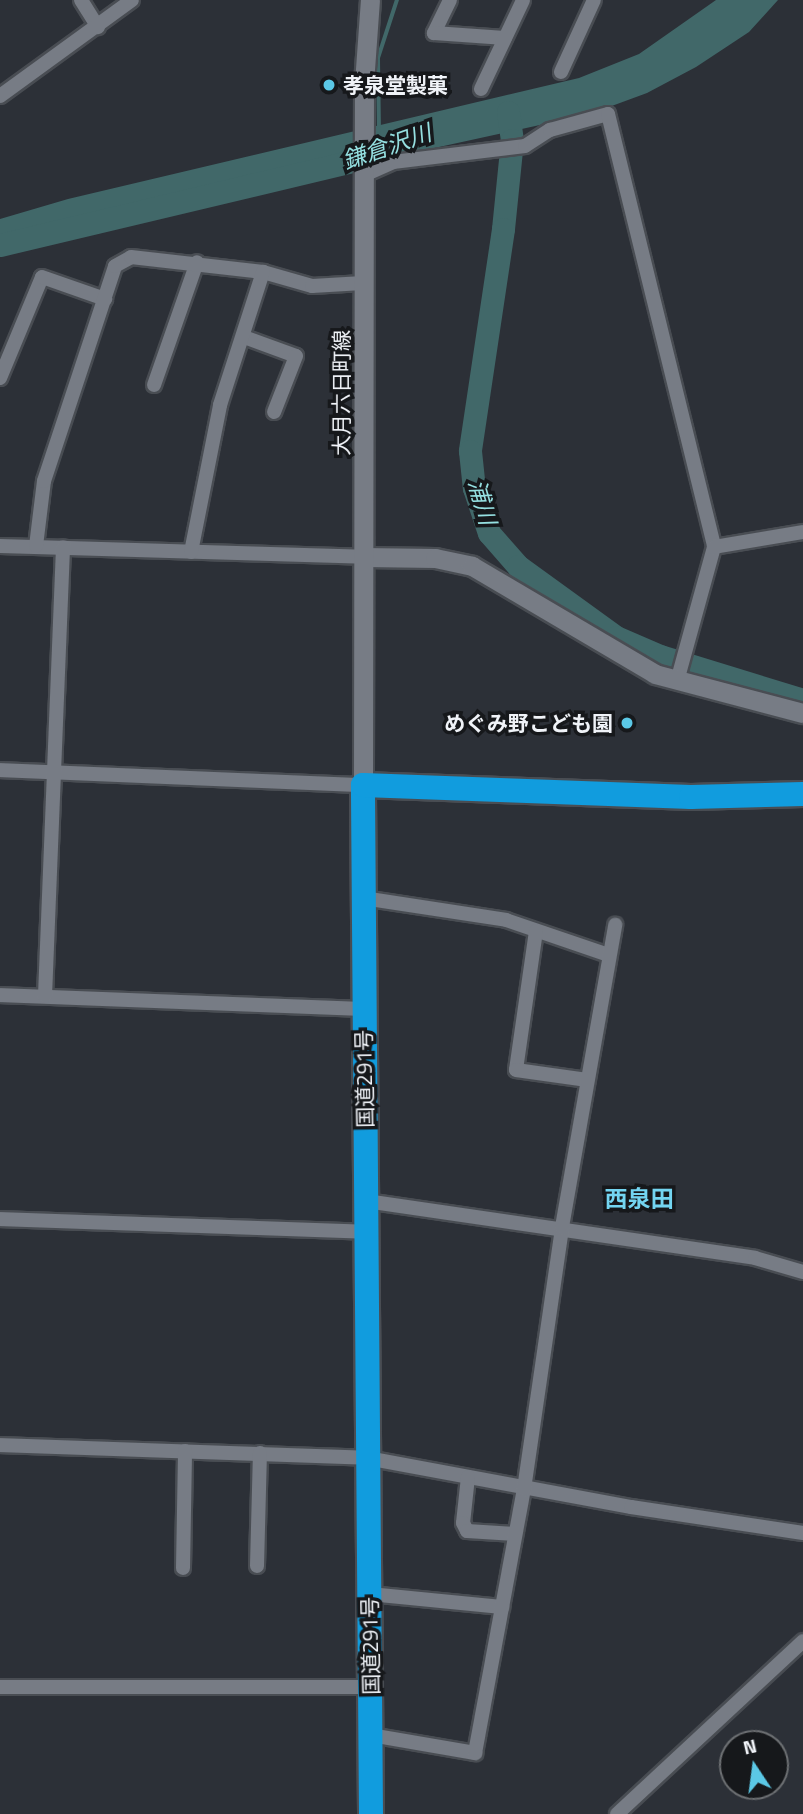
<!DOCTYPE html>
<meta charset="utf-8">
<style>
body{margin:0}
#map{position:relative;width:803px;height:1814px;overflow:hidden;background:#2c3037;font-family:"Titillium Web","Noto Sans JP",sans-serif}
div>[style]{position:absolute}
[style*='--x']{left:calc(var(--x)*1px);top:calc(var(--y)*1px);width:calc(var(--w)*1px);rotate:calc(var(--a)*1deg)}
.water>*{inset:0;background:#416869}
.stream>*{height:3.5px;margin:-1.75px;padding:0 1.75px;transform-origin:1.75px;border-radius:1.75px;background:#416869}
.river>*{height:23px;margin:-11.5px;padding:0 11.5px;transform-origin:11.5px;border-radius:11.5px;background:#416869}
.roads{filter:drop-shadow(2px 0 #494d53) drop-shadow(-2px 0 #494d53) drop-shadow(0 2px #494d53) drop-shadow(0 -2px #494d53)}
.street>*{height:14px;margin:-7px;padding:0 7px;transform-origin:7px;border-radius:7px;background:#777c85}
.secondary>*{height:19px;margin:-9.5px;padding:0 9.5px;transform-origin:9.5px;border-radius:9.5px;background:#777c85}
.highway>*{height:24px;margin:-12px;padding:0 12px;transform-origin:12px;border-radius:12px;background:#119cde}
.dots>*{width:19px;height:19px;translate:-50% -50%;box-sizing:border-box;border:4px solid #16181b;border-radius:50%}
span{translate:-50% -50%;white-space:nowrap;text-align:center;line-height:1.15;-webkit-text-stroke:7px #16181b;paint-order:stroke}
.poi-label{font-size:21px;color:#f0f3f8;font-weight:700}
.left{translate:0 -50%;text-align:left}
.right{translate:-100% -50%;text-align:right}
.street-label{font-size:21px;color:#f0f3f8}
.water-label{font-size:23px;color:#95e0e1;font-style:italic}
.neighbourhood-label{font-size:23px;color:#73d5f1;font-weight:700}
.north{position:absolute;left:719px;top:1730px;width:70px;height:70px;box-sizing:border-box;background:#16181b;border:2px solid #6d7073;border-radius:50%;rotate:347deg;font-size:19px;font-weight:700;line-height:28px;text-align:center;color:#f0f3f8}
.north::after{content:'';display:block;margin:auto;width:24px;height:32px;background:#5bc8e6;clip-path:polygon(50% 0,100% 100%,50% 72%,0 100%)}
</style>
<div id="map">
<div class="water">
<div style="clip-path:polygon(716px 0,778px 0,749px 32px,696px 67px,647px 93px,590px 114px,407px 154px,332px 160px,75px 222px,0 246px,0 219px,68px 199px,579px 78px,639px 54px)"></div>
</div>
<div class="stream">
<div style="--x:379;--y:132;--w:74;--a:-90.8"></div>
<div style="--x:378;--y:58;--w:61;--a:-71.9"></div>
</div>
<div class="river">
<div style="--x:508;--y:112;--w:28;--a:82"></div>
<div style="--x:512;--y:140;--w:89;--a:95.8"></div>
<div style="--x:503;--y:229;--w:224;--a:98.5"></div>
<div style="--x:470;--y:451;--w:37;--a:84"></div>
<div style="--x:474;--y:488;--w:47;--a:71.6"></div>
<div style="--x:489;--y:533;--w:44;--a:48.7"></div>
<div style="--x:518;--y:566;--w:121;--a:35.9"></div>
<div style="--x:616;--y:637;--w:48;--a:23.4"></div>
<div style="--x:660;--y:656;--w:150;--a:17.1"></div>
<div style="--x:0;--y:245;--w:390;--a:-13.4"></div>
<div style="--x:379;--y:155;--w:30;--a:-23"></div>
</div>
<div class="roads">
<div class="street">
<div style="--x:81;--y:0;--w:32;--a:58"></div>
<div style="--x:450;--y:0;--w:37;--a:116"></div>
<div style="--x:434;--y:33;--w:71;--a:4"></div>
<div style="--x:561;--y:72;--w:79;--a:-65.4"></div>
<div style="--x:481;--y:89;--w:98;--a:-64.7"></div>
<div style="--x:0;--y:96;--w:163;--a:-36"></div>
<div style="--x:364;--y:175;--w:32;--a:-24"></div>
<div style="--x:393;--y:162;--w:133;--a:-6.9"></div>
<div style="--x:525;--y:146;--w:30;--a:-33"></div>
<div style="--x:550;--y:130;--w:60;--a:-15.4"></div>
<div style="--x:608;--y:114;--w:446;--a:76.2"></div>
<div style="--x:714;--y:547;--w:139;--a:105.4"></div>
<div style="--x:244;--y:337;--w:55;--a:20.1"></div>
<div style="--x:296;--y:356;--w:60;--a:111.4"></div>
<div style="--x:0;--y:378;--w:109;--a:-67.4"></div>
<div style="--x:42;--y:277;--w:67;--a:19.2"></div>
<div style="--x:154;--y:385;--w:130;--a:-70.7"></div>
<div style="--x:0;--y:546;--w:364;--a:1.7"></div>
<div style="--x:36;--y:546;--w:65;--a:-83"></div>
<div style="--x:44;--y:481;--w:226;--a:-71.7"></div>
<div style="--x:115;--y:266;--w:18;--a:-29"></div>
<div style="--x:131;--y:257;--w:133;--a:6.5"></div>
<div style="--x:263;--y:272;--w:51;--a:15.9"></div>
<div style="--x:312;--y:286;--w:51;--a:-3.4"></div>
<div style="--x:714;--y:547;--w:90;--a:-9.6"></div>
<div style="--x:191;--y:552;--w:150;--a:-78.8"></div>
<div style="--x:220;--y:405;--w:140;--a:-72.1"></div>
<div style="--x:0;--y:770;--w:363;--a:2.4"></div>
<div style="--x:363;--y:898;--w:145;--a:8.7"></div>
<div style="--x:506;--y:920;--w:108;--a:18.9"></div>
<div style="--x:536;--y:931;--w:140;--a:98.2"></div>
<div style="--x:516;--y:1070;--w:72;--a:8"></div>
<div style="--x:0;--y:995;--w:363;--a:2.2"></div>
<div style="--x:45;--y:996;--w:449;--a:-87.7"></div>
<div style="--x:366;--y:1201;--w:393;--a:8.3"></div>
<div style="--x:755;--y:1258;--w:50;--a:16.3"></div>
<div style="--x:0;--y:1219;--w:366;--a:2"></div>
<div style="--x:0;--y:1445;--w:367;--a:2"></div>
<div style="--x:367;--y:1458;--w:269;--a:10.5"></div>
<div style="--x:631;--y:1507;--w:174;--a:8.6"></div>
<div style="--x:468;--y:1477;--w:46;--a:96.2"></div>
<div style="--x:463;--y:1523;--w:9;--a:63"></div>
<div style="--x:467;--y:1531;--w:48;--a:3.6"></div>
<div style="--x:257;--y:1566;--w:113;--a:-88.5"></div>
<div style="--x:183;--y:1568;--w:117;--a:-89"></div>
<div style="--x:369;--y:1594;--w:134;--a:5.6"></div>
<div style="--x:0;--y:1687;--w:371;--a:0"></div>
<div style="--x:371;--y:1735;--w:106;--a:9.8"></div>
<div style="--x:475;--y:1753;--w:269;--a:-79.5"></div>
<div style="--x:524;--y:1489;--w:265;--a:-81.7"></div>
<div style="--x:562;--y:1227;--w:307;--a:-80"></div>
<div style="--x:617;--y:1814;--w:254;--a:-42.9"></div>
</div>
<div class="secondary">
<div style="--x:364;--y:557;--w:71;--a:0.8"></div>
<div style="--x:435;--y:558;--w:38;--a:12"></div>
<div style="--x:472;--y:566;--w:212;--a:30.5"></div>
<div style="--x:655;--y:674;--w:153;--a:14.8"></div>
<div style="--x:363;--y:785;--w:702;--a:-89.92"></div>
<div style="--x:364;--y:83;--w:83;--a:-85.9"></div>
</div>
<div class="highway">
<div style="--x:371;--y:1814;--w:1029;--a:-90.45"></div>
<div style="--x:363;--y:785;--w:328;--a:2.1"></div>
<div style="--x:691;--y:797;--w:112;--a:-1.5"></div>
</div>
</div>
<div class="dots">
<div style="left:329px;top:85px;background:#5bc8e6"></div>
<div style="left:627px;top:723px;background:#5bc8e6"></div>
</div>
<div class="poi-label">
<span class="left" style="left:343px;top:85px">孝泉堂製菓</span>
<span class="right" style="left:613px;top:723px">めぐみ野こども園</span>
</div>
<div class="street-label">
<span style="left:341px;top:393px;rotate:-90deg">大月六日町線</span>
<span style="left:364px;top:1079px;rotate:-91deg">国道291号</span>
<span style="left:370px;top:1646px;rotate:-91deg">国道291号</span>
</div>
<div class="water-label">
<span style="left:387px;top:147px;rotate:-19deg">鎌倉沢川</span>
<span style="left:482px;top:502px;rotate:74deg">浦川</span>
</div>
<div class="neighbourhood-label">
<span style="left:639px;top:1199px">西泉田</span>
</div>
<div class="north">N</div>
</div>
